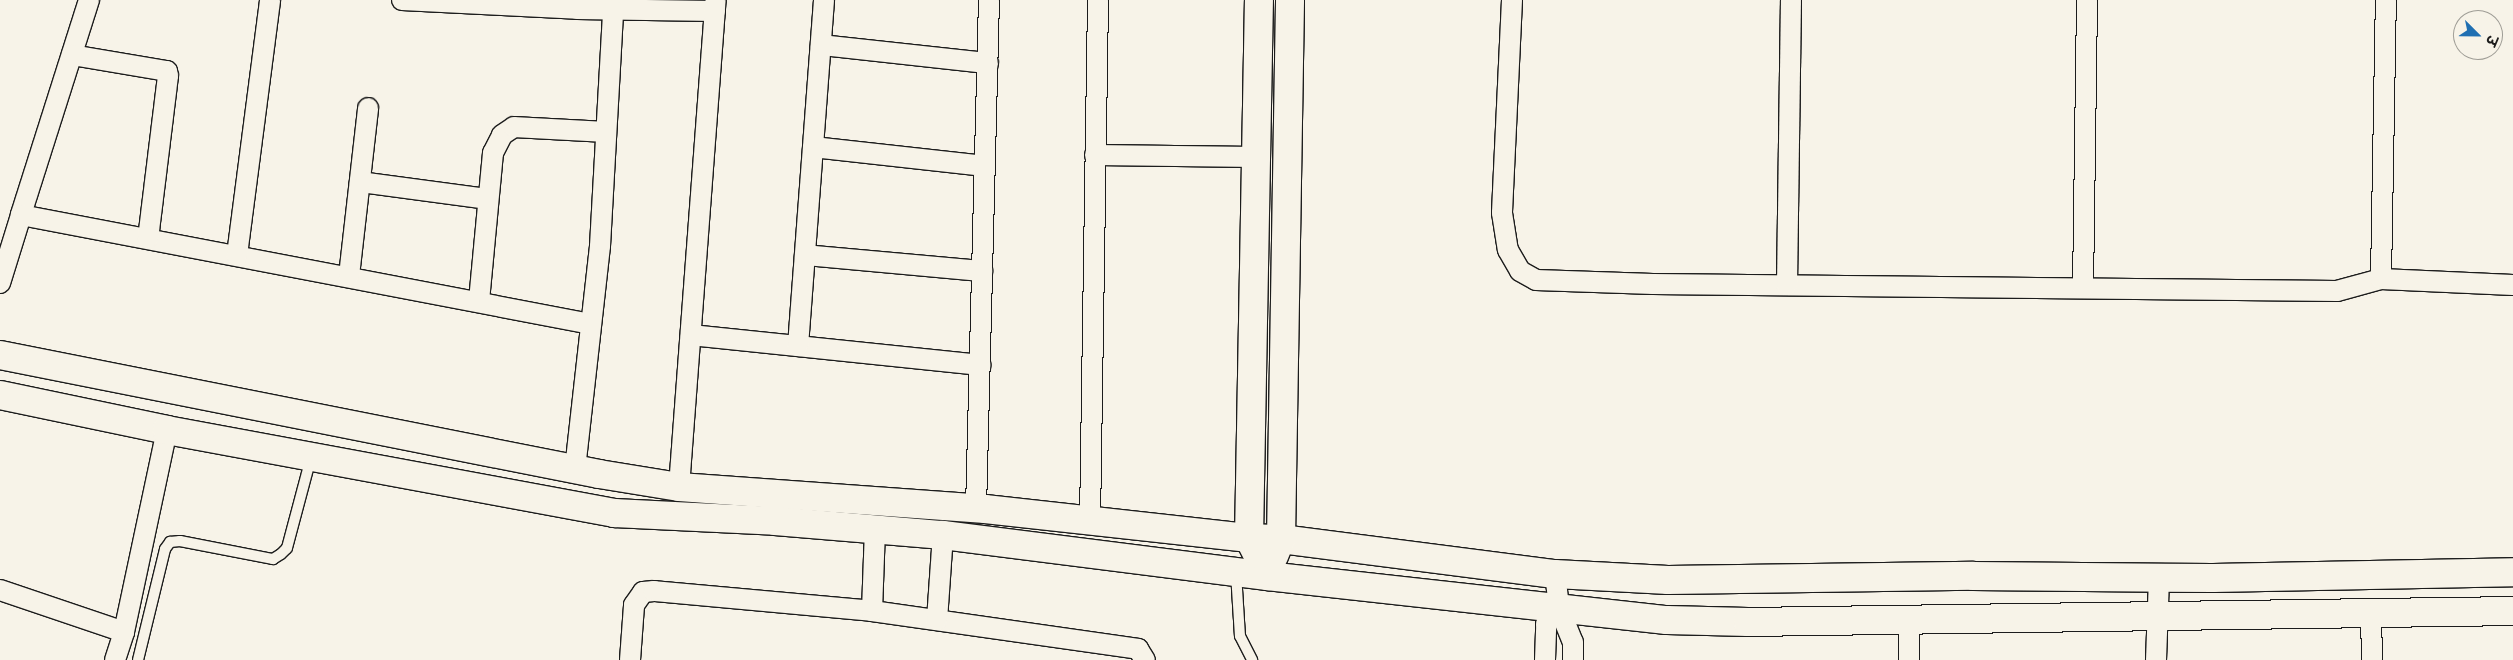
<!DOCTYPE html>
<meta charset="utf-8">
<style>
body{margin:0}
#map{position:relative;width:2513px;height:660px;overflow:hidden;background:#f7f3e8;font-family:Mynerve,"Playpen Sans Deva",sans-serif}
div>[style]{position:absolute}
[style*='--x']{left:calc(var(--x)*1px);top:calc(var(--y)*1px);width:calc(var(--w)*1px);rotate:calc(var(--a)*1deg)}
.roads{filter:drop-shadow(1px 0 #1c1c1c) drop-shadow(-1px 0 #1c1c1c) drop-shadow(0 1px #1c1c1c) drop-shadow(0 -1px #1c1c1c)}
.lane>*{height:10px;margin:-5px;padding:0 5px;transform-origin:5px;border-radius:5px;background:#f7f3e8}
.street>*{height:20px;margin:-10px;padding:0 10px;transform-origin:10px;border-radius:10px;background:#f7f3e8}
.secondary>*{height:28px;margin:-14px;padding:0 14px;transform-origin:14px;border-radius:14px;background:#f7f3e8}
span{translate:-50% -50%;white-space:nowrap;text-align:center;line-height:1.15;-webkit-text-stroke:4px #f7f3e8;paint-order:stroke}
.north{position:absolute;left:2453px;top:10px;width:50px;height:50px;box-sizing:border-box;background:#f7f3e8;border:1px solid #9f9d96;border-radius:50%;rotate:113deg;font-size:14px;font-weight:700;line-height:20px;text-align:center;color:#1c1c1c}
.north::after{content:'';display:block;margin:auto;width:18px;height:22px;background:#1f6fb2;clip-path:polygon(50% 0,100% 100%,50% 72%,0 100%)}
</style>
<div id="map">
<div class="roads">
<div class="lane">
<div style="--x:1236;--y:573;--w:63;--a:86.4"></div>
<div style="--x:1240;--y:636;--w:27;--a:63"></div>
<div style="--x:138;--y:660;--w:114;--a:-76.3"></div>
<div style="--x:165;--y:549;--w:9;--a:-54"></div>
<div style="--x:170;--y:542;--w:10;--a:-6"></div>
<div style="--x:180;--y:541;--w:95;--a:11"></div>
<div style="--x:273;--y:559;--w:9;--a:-32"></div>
<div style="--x:281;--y:554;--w:8;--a:-45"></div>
<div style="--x:287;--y:548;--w:93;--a:-75.1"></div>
</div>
<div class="street">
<div style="--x:89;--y:0;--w:225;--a:107.6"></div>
<div style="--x:21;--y:215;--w:580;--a:10.83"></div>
<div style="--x:402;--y:0;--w:175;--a:2.9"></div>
<div style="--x:577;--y:9;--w:138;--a:0.8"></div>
<div style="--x:1512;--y:0;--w:213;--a:92.7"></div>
<div style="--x:1502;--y:213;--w:37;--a:81"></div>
<div style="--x:1508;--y:250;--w:24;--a:60"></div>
<div style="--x:1520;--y:271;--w:18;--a:29"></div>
<div style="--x:1536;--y:280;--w:117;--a:2"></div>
<div style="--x:1653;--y:284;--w:684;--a:0.59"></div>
<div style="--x:2337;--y:291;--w:46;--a:-15.3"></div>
<div style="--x:2381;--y:279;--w:132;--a:2.6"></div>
<div style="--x:821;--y:45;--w:168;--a:6.2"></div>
<div style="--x:72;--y:55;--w:96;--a:9.6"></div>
<div style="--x:167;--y:71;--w:5;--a:79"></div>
<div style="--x:168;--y:76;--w:163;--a:97"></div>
<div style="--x:813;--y:147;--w:173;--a:6.3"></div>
<div style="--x:1095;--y:155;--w:161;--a:0.7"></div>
<div style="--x:360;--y:182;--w:129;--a:7.6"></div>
<div style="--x:237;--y:255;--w:257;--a:-82.6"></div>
<div style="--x:805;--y:255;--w:178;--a:5.2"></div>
<div style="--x:349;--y:276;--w:169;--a:-83.5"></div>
<div style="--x:2381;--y:279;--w:279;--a:-89"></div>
<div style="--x:0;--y:283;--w:71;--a:-72.8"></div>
<div style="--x:1787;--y:285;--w:285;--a:-89.2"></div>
<div style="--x:2083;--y:288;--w:288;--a:-89.2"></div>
<div style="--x:479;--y:301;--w:149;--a:-84.6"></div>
<div style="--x:493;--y:153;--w:20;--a:-63"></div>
<div style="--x:502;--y:135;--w:14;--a:-34"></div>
<div style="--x:514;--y:127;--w:92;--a:3.1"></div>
<div style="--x:691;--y:335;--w:291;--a:5.9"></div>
<div style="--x:798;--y:346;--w:347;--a:-85.7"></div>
<div style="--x:575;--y:469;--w:224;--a:-83.6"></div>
<div style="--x:600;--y:246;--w:236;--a:-86.8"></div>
<div style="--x:679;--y:487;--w:488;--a:-85.7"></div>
<div style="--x:976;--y:509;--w:509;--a:-88.54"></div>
<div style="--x:1090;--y:521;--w:521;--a:-89.12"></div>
<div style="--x:1555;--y:574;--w:34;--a:83"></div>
<div style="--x:1559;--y:608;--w:37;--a:68"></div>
<div style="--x:1573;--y:642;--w:18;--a:90"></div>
<div style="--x:0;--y:590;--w:131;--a:18.7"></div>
<div style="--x:872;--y:611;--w:269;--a:8.1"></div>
<div style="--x:1138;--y:649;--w:13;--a:58"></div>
<div style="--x:2371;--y:613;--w:47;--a:88.8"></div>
<div style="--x:1909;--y:619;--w:41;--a:90"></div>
<div style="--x:937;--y:620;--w:85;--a:-86"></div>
<div style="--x:115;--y:660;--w:29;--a:-72"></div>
<div style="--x:124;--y:632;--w:207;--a:-78"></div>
<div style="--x:630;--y:660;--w:55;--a:-85.8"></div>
<div style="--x:634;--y:605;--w:16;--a:-55"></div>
<div style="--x:643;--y:592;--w:11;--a:-5"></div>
<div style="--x:654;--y:591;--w:219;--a:5.2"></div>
<div style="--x:872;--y:611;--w:82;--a:-87.9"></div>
<div style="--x:1545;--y:660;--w:36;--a:-88"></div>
<div style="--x:1546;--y:624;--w:21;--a:-51"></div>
<div style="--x:2156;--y:660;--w:83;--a:-87.9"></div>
</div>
<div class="secondary">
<div style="--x:0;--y:355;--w:611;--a:11.24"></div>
<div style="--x:599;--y:474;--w:81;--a:9.2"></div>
<div style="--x:679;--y:487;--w:307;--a:4.1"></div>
<div style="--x:985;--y:509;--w:266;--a:6.3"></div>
<div style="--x:1249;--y:538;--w:32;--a:2"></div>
<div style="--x:1281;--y:539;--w:276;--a:7.3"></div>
<div style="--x:1555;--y:574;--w:113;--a:3"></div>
<div style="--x:1668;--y:580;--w:305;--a:-0.8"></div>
<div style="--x:1973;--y:576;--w:240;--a:0.5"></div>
<div style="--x:2213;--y:578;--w:300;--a:-1.1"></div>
<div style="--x:0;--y:395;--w:171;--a:11.8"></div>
<div style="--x:167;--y:430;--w:455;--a:10.5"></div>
<div style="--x:614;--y:513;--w:161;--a:2.8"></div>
<div style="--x:775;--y:521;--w:169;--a:4.8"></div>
<div style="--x:943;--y:535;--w:327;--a:7.2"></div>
<div style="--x:1267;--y:576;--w:402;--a:6.3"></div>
<div style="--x:1667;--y:620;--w:81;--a:1.4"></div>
<div style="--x:1748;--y:622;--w:765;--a:-0.82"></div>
<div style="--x:1257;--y:554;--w:18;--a:-117"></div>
<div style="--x:1249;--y:538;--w:538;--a:-88.94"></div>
<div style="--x:1274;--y:556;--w:18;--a:-68"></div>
<div style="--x:1281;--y:539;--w:539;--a:-89.04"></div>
</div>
</div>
<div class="north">उ</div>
</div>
